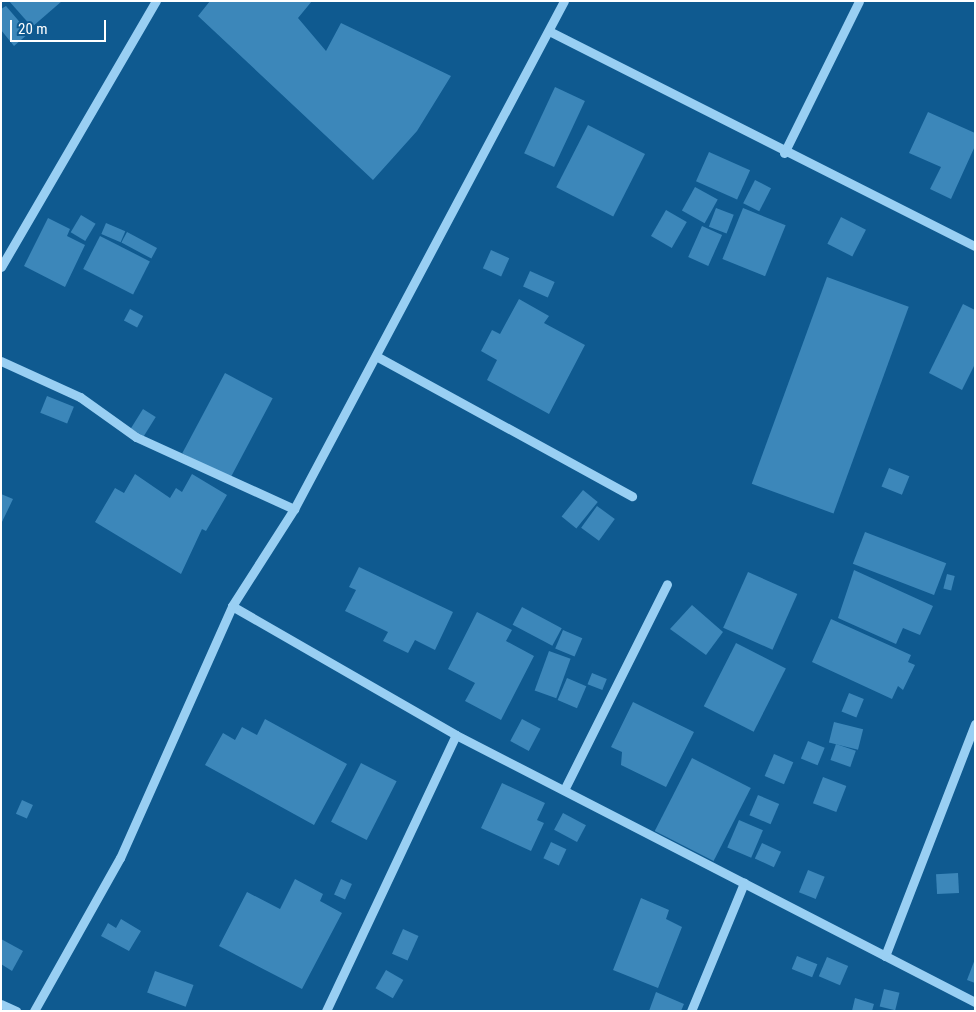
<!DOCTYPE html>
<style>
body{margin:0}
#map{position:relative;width:976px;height:1012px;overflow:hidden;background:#0f5a90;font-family:"Roboto Condensed",sans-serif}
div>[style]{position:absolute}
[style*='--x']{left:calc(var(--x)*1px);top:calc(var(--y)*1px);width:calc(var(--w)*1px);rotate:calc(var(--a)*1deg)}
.building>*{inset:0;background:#3c87ba;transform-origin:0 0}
.minor>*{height:9px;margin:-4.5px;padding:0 4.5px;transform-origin:4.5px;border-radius:4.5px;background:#99cff3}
span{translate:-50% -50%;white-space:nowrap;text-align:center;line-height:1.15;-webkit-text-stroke:5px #0f5a90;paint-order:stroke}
.frame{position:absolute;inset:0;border:2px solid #fff;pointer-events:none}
.scale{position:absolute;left:10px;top:20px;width:96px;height:22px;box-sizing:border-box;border:2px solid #fff;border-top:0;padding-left:6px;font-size:15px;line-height:18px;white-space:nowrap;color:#fff;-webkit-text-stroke:4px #0f5a90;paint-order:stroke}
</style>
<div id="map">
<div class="building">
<div style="clip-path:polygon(9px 1px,62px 1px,32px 27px)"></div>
<div style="clip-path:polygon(210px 1px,312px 1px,298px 18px,326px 51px,341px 23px,451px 76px,417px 131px,373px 180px,198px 16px)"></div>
<div style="clip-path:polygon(6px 6px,29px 33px,14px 46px,1px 30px,1px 9px)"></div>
<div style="left:555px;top:87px;width:33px;height:73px;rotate:25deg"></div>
<div style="clip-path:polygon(928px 112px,975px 133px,975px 146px,951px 199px,930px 189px,941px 167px,909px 153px)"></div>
<div style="left:588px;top:125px;width:64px;height:70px;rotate:27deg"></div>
<div style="left:709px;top:152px;width:45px;height:32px;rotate:24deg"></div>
<div style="left:755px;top:180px;width:18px;height:26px;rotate:27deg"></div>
<div style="left:695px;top:187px;width:26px;height:27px;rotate:29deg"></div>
<div style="left:716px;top:208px;width:19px;height:20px;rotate:21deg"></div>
<div style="left:743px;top:208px;width:46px;height:55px;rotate:22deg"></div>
<div style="left:666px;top:210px;width:24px;height:30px;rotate:30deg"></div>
<div style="left:81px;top:215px;width:17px;height:20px;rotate:31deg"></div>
<div style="left:841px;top:217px;width:28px;height:30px;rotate:27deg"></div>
<div style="clip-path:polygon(48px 218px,70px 229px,67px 236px,85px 245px,65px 287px,24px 266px)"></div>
<div style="left:106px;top:223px;width:21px;height:12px;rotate:23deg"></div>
<div style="left:702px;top:226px;width:22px;height:34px;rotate:24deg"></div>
<div style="left:127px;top:232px;width:34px;height:12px;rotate:28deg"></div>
<div style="left:100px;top:236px;width:56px;height:37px;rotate:27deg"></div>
<div style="left:491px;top:250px;width:20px;height:20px;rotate:24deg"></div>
<div style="left:530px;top:271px;width:27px;height:17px;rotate:24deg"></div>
<div style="left:827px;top:277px;width:87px;height:220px;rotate:20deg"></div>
<div style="clip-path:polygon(519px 299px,549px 316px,544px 323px,585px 345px,549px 414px,487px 380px,497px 360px,481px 351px,492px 330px,500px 334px)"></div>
<div style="clip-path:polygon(963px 304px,975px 310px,975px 364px,962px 390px,929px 373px)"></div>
<div style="left:130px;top:309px;width:15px;height:13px;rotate:28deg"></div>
<div style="left:225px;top:373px;width:54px;height:91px;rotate:28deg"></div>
<div style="left:47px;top:396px;width:29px;height:18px;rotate:22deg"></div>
<div style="left:143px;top:409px;width:15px;height:23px;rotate:32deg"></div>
<div style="left:889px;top:468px;width:22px;height:20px;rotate:22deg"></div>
<div style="clip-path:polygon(135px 474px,170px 498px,176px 488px,182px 492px,192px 474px,227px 495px,206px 531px,202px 529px,181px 574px,95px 522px,115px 488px,124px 493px)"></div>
<div style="left:583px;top:490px;width:19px;height:34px;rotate:39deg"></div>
<div style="clip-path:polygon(1px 494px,13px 499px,1px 524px)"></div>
<div style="left:597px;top:506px;width:22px;height:27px;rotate:36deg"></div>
<div style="left:865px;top:532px;width:87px;height:34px;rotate:21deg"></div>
<div style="clip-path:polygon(359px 567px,453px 612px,435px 650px,415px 640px,408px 653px,383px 641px,388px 632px,345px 611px,356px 590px,349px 587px)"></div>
<div style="clip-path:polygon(854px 570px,933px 606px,920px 635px,903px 628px,896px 644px,838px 618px)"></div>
<div style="left:748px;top:572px;width:54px;height:61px;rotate:24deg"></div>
<div style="left:947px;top:574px;width:8px;height:15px;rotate:14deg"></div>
<div style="clip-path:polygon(692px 605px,723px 632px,706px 655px,670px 629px)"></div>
<div style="left:522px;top:607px;width:45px;height:20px;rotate:28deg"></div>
<div style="clip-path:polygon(477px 612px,512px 630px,506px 641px,534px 656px,501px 720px,465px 701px,475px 683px,448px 669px)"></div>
<div style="clip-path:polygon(831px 619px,911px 655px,908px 662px,915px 665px,903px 690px,898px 686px,892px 699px,812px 662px)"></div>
<div style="left:563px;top:630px;width:21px;height:20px;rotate:23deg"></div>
<div style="left:736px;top:643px;width:56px;height:71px;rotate:27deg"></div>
<div style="left:549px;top:651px;width:23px;height:42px;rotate:20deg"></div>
<div style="left:592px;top:673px;width:16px;height:12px;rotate:22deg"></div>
<div style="left:567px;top:678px;width:21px;height:24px;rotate:23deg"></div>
<div style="left:849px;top:693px;width:16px;height:20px;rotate:22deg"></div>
<div style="clip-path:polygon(633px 702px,694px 732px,666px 787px,621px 765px,622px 752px,611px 747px)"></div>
<div style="clip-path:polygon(265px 719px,347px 764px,314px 825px,205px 765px,223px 733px,235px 740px,242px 727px,257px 735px)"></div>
<div style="left:522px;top:719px;width:21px;height:25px;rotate:28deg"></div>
<div style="left:834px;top:722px;width:30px;height:21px;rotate:14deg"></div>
<div style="left:808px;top:741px;width:18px;height:19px;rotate:22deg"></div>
<div style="left:836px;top:744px;width:21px;height:17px;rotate:19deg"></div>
<div style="left:774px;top:754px;width:21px;height:24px;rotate:23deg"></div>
<div style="left:692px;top:758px;width:66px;height:82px;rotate:27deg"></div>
<div style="left:361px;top:763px;width:40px;height:66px;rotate:27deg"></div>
<div style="left:823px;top:777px;width:25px;height:28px;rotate:21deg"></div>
<div style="clip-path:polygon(502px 783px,545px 803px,537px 820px,544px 823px,531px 851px,481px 828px)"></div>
<div style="left:758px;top:795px;width:23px;height:22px;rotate:23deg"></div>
<div style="left:22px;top:800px;width:12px;height:15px;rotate:24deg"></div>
<div style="left:563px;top:813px;width:26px;height:19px;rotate:28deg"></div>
<div style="left:739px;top:820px;width:26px;height:30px;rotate:23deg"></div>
<div style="left:551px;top:842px;width:17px;height:18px;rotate:25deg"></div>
<div style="left:762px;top:843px;width:21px;height:17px;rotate:25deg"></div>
<div style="left:808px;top:870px;width:18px;height:24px;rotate:22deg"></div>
<div style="left:958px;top:873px;width:20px;height:22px;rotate:87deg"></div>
<div style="clip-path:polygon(295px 879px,323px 894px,320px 901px,342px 913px,302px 989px,219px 946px,247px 892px,280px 909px)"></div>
<div style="left:341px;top:879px;width:12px;height:17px;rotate:24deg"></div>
<div style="clip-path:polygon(641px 898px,669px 910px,666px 919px,682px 927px,658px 988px,613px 970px)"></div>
<div style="clip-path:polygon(121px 919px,141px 931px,129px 951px,101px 936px,108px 923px,116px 928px)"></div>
<div style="left:403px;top:929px;width:17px;height:27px;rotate:24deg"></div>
<div style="clip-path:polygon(1px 939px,23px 951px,12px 971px,1px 964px)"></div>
<div style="left:797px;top:956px;width:22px;height:14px;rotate:22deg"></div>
<div style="left:827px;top:957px;width:23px;height:21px;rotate:23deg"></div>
<div style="clip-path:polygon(975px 959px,975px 983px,967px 980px)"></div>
<div style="left:386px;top:970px;width:20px;height:21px;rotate:30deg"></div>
<div style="left:155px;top:971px;width:41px;height:23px;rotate:20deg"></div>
<div style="left:884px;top:989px;width:16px;height:18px;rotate:14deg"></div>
<div style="clip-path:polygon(656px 992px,684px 1004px,681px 1011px,649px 1011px)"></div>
<div style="clip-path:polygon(855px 998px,874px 1004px,872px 1011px,852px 1011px)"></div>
</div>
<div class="minor">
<div style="--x:549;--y:31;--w:477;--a:26.8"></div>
<div style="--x:784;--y:153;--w:169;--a:-63.7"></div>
<div style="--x:1;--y:267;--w:308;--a:-59.8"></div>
<div style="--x:376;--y:356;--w:292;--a:28.7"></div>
<div style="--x:1;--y:361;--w:87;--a:24.5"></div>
<div style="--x:80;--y:397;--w:69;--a:35.5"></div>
<div style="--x:136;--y:437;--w:174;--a:24.5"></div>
<div style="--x:232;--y:606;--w:258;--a:29.9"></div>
<div style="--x:456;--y:735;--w:584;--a:27.22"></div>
<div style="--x:564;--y:790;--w:230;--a:-63.4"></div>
<div style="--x:885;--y:956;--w:249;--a:-68.8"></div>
<div style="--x:1;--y:1004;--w:17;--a:25"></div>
<div style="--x:34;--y:1011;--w:176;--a:-60.7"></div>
<div style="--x:120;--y:858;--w:276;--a:-66"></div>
<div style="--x:232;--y:606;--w:115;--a:-57.4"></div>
<div style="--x:294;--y:509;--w:575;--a:-62.01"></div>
<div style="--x:326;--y:1011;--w:305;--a:-64.8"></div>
<div style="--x:691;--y:1011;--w:139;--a:-67.5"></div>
</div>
<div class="frame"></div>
<div class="scale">20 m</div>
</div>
